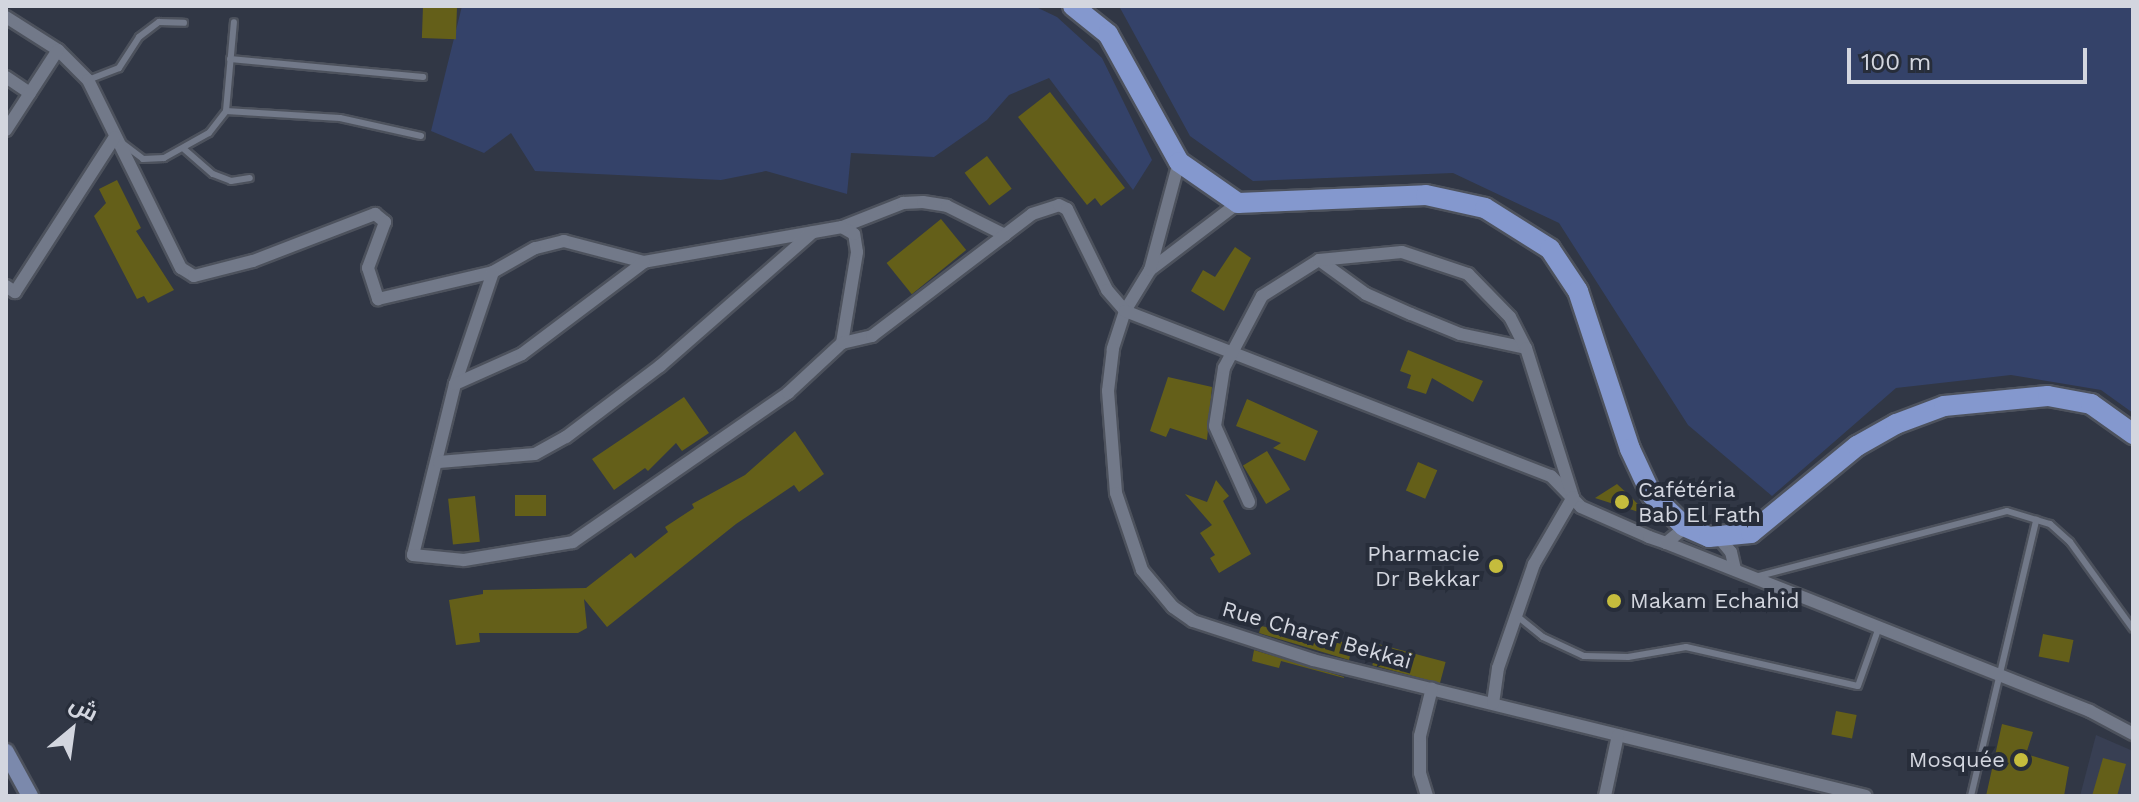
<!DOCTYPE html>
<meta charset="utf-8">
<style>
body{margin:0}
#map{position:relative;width:2139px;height:802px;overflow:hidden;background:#313745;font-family:"Work Sans",Cairo,sans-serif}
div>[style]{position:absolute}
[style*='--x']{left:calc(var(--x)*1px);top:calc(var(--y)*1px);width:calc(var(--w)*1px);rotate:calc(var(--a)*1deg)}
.built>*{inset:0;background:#383f53}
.green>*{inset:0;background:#344269}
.building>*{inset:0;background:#645f19;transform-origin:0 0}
.roads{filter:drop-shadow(2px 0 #4d525d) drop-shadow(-2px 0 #4d525d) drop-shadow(0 2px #4d525d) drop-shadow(0 -2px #4d525d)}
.lane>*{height:6px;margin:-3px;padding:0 3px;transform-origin:3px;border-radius:3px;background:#727989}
.street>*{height:12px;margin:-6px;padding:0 6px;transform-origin:6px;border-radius:6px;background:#727989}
.secondary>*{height:16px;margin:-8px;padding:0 8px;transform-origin:8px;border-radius:8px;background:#7b89ac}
.primary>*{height:20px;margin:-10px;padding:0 10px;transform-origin:10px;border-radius:10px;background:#8498ce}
.dots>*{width:22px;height:22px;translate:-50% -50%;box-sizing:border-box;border:4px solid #272d3a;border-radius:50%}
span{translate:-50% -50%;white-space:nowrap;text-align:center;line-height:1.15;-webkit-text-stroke:8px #272d3a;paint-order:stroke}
.poi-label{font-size:22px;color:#d3d6df}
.left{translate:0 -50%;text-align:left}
.right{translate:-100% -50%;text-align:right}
.street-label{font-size:22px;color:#d3d6df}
.frame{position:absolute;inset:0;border:8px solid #d3d6df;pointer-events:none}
.north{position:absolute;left:32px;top:690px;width:80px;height:80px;-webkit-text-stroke:6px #272d3a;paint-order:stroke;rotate:29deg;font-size:22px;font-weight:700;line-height:32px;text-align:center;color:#d3d6df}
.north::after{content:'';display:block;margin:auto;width:28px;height:36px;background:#d3d6df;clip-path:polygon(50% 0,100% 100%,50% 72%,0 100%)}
.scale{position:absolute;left:1847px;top:48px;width:240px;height:36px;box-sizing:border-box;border:4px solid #d3d6df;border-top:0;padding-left:10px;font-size:24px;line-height:28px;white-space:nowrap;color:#d3d6df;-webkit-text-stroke:6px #272d3a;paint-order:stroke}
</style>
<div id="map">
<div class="built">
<div style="clip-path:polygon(2096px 735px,2133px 751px,2133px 796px,2080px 796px)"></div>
</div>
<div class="green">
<div style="clip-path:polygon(462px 6px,1034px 6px,1057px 17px,1102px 58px,1152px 160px,1133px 190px,1049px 78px,1009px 95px,987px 120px,934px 157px,851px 153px,847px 194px,766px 171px,721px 180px,535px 171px,511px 133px,484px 153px,431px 131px)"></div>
<div style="clip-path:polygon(1119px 6px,2133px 6px,2133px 413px,2101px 390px,2011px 375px,1896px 388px,1772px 496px,1688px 425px,1559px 223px,1453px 173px,1253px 181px,1190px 136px)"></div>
</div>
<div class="building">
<div style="left:423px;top:6px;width:34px;height:32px;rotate:2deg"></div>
<div style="clip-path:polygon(1050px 92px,1125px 188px,1101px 206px,1095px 198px,1087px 205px,1018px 117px)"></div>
<div style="left:987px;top:156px;width:41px;height:28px;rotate:53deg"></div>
<div style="clip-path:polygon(117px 180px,141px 228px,136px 231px,174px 290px,148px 303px,144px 296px,137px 299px,94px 216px,106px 203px,99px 189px)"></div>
<div style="left:941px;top:219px;width:40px;height:70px;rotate:51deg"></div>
<div style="clip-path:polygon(1235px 247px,1251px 258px,1224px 311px,1191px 291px,1203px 270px,1215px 277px)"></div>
<div style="clip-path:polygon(1408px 350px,1483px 381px,1473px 402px,1432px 378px,1426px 394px,1407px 388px,1411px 375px,1400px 371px)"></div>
<div style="clip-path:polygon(1168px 377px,1212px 387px,1207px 440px,1170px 428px,1166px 437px,1150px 431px)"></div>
<div style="clip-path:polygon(684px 397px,709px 433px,682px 451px,676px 443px,648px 471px,645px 468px,614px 490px,592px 459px)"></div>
<div style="clip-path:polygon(1247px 399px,1318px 431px,1305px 461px,1273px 448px,1281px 443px,1236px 426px)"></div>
<div style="clip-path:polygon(795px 431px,824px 474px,799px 492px,794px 485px,736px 524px,607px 627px,584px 599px,587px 628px,578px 633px,479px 633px,480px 642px,456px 645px,449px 600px,483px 594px,483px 590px,586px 588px,631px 553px,635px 558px,668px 532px,665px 527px,694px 508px,692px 504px,745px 475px)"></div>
<div style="left:1267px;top:451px;width:45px;height:28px;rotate:59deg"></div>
<div style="left:1418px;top:462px;width:21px;height:31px;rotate:23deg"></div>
<div style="clip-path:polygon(1216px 480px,1229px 496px,1223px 501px,1251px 554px,1219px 573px,1210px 558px,1215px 555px,1200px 533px,1212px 525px,1185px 494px,1207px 502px)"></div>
<div style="clip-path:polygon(1617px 484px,1631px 497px,1648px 515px,1595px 498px)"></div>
<div style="left:515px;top:495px;width:31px;height:21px"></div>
<div style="left:475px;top:496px;width:46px;height:27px;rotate:84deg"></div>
<div style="clip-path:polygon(1261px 626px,1353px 644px,1349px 660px,1259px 633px)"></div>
<div style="left:2043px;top:634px;width:31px;height:23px;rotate:11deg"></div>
<div style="left:1378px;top:644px;width:70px;height:22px;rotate:15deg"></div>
<div style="clip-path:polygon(1254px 650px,1344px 677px,1344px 678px,1281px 661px,1279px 668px,1252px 661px)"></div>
<div style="left:1836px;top:711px;width:21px;height:24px;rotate:11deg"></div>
<div style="clip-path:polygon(2002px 724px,2033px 732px,2026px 754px,2069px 767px,2064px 796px,1986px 796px)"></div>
<div style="clip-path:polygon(2103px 758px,2126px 764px,2117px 796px,2092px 796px)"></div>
</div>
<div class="roads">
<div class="lane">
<div style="--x:230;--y:59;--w:194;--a:5.3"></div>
<div style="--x:88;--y:80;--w:33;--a:-21"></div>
<div style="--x:119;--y:68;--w:37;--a:-57"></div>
<div style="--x:139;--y:37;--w:25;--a:-37"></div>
<div style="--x:159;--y:22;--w:25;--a:2"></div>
<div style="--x:226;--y:111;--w:114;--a:3.5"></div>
<div style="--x:340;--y:118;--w:83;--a:12.5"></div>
<div style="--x:122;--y:143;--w:26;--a:37"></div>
<div style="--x:143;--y:159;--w:21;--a:-3"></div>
<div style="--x:164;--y:158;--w:51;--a:-29.1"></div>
<div style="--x:209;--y:133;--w:28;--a:-52"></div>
<div style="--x:226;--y:111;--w:89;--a:-84.9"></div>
<div style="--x:184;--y:149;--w:38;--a:41"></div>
<div style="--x:213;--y:174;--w:19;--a:21"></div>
<div style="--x:231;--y:181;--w:19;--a:-9"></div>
<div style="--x:1759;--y:576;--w:256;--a:-14.7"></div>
<div style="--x:2007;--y:511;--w:45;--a:16.8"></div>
<div style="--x:2050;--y:524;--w:27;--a:42"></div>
<div style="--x:2070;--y:542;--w:107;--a:54.1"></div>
<div style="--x:1517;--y:616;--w:33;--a:39"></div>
<div style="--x:1543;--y:637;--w:45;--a:24.9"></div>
<div style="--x:1584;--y:656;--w:44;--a:1.3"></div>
<div style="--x:1628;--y:657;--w:59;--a:-9.8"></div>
<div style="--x:1686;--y:647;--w:176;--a:12.8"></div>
<div style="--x:1858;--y:686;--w:63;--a:-70.4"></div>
<div style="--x:1971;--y:796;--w:284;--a:-76.7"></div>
</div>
<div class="street">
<div style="--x:6;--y:17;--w:62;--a:32.4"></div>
<div style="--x:58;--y:50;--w:42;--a:45"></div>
<div style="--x:88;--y:80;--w:210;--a:63.7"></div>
<div style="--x:181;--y:268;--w:15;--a:32"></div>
<div style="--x:194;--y:276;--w:61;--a:-14.3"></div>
<div style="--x:253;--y:261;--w:131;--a:-21.1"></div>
<div style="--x:375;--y:214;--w:13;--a:39"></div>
<div style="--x:385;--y:222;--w:49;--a:110.3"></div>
<div style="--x:368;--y:268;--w:33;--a:72"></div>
<div style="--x:378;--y:299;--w:118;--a:-13.2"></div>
<div style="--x:6;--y:77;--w:29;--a:34"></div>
<div style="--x:6;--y:130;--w:95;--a:-57"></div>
<div style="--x:1238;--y:203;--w:111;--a:142.7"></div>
<div style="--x:1150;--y:270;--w:48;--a:121.4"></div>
<div style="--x:1125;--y:311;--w:40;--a:108"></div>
<div style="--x:1113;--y:349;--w:42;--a:96.8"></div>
<div style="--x:1108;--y:391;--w:102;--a:85.5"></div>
<div style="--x:1116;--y:493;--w:81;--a:71.3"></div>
<div style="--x:1142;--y:570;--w:48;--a:50"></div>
<div style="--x:1173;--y:607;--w:24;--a:35"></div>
<div style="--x:1193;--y:621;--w:126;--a:18"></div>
<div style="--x:1313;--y:660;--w:569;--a:13.82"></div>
<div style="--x:842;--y:227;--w:66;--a:-21.5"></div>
<div style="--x:903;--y:203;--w:20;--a:-3"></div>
<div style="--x:923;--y:202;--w:24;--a:9"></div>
<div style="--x:947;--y:206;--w:65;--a:26.6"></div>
<div style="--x:1319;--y:260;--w:58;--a:35.9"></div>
<div style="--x:1366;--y:294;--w:49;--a:24"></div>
<div style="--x:1411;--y:314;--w:53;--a:22.2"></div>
<div style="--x:1460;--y:334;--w:67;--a:12"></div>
<div style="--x:1150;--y:270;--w:112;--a:-75"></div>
<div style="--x:6;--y:286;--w:11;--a:34"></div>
<div style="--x:15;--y:292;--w:184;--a:-57.2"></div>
<div style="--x:842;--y:343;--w:92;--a:-80.6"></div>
<div style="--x:857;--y:252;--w:18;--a:-99"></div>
<div style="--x:854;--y:234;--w:14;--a:-150"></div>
<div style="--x:842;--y:227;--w:201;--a:170"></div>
<div style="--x:644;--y:262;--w:83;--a:-165.3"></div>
<div style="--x:564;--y:241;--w:30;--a:166"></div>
<div style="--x:535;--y:248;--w:48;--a:150.3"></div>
<div style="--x:493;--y:272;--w:118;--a:108.7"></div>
<div style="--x:455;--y:384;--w:176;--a:103.8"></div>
<div style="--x:413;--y:555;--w:51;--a:5.6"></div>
<div style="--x:464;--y:560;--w:110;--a:-9.4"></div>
<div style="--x:573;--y:542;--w:262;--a:-34.7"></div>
<div style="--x:788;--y:393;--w:74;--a:-42.8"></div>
<div style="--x:842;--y:343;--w:31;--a:-13"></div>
<div style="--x:872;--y:336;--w:201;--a:-37.3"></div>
<div style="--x:1032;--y:214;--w:28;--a:-18"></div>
<div style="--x:1059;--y:205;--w:9;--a:27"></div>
<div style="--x:1067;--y:209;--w:90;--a:63.7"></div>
<div style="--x:1107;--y:290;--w:28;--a:49"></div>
<div style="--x:1125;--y:311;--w:457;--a:21.2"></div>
<div style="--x:1551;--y:476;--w:43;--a:45.9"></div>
<div style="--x:1581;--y:507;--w:74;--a:23.8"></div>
<div style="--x:1649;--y:537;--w:18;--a:19"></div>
<div style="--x:1666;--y:543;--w:26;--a:-39"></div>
<div style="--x:455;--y:384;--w:73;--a:-24.1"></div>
<div style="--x:522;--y:354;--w:153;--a:-37"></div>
<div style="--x:439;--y:462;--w:96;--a:-4.8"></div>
<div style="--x:535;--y:454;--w:35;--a:-29"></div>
<div style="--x:566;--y:437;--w:118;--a:-37.1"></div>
<div style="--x:660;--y:366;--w:203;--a:-41.2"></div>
<div style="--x:1249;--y:502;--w:83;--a:-114.1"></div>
<div style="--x:1215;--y:426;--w:59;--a:-81.2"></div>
<div style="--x:1224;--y:368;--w:81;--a:-62.2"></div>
<div style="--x:1262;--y:296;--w:67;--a:-32.3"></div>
<div style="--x:1319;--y:260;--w:83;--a:-5.5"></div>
<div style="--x:1402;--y:252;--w:70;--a:18.4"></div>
<div style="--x:1468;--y:274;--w:60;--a:45.7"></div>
<div style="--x:1510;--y:317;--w:35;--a:63"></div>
<div style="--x:1526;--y:348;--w:156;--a:72.5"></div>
<div style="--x:1573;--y:497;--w:78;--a:120.2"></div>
<div style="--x:1534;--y:564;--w:110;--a:109.1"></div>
<div style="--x:1498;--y:668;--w:36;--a:98"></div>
<div style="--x:1720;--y:539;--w:17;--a:50"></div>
<div style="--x:1731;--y:552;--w:18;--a:77"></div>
<div style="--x:1666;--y:543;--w:456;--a:21.6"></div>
<div style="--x:2090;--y:711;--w:49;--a:28.1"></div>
<div style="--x:1427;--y:796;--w:24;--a:-107"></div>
<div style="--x:1420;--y:773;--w:37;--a:-90"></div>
<div style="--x:1420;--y:736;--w:49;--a:-76"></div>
<div style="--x:1605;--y:796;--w:62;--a:-78"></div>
</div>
<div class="secondary">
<div style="--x:6;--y:752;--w:50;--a:61.4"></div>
</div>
<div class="primary">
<div style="--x:1073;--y:6;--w:45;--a:38.7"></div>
<div style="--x:1108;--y:34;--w:146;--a:61"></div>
<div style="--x:1179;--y:162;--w:72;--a:34.8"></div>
<div style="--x:1238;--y:203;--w:188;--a:-2.4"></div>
<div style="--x:1426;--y:195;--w:60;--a:12.4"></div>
<div style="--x:1485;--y:208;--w:77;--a:32.2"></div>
<div style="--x:1550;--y:249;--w:50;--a:56.3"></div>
<div style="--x:1578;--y:291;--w:166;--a:71.8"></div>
<div style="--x:1630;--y:449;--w:50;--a:65"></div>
<div style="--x:1651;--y:494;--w:46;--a:44.1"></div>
<div style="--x:1684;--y:526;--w:27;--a:24"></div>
<div style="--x:1709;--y:537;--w:42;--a:-5.4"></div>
<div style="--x:1751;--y:533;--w:137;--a:-39.4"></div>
<div style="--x:1857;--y:446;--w:45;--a:-29.4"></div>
<div style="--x:1896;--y:424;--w:51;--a:-20.6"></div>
<div style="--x:1944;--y:406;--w:104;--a:-5.5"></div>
<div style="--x:2048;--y:396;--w:44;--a:10.5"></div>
<div style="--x:2091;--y:404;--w:52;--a:35.5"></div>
</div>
</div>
<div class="dots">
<div style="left:1622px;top:502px;background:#c5bc3d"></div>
<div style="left:1496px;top:566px;background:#c5bc3d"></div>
<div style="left:1614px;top:601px;background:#c5bc3d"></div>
<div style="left:2021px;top:760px;background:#c5bc3d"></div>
</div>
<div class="poi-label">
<span class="left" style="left:1638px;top:502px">Cafétéria<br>Bab El Fath</span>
<span class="right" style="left:1480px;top:566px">Pharmacie<br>Dr Bekkar</span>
<span class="left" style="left:1630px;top:601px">Makam Echahid</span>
<span class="right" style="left:2005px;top:760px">Mosquée</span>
</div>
<div class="street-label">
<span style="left:1317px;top:635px;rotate:16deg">Rue Charef Bekkai</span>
</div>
<div class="frame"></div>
<div class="north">ش</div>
<div class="scale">100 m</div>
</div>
